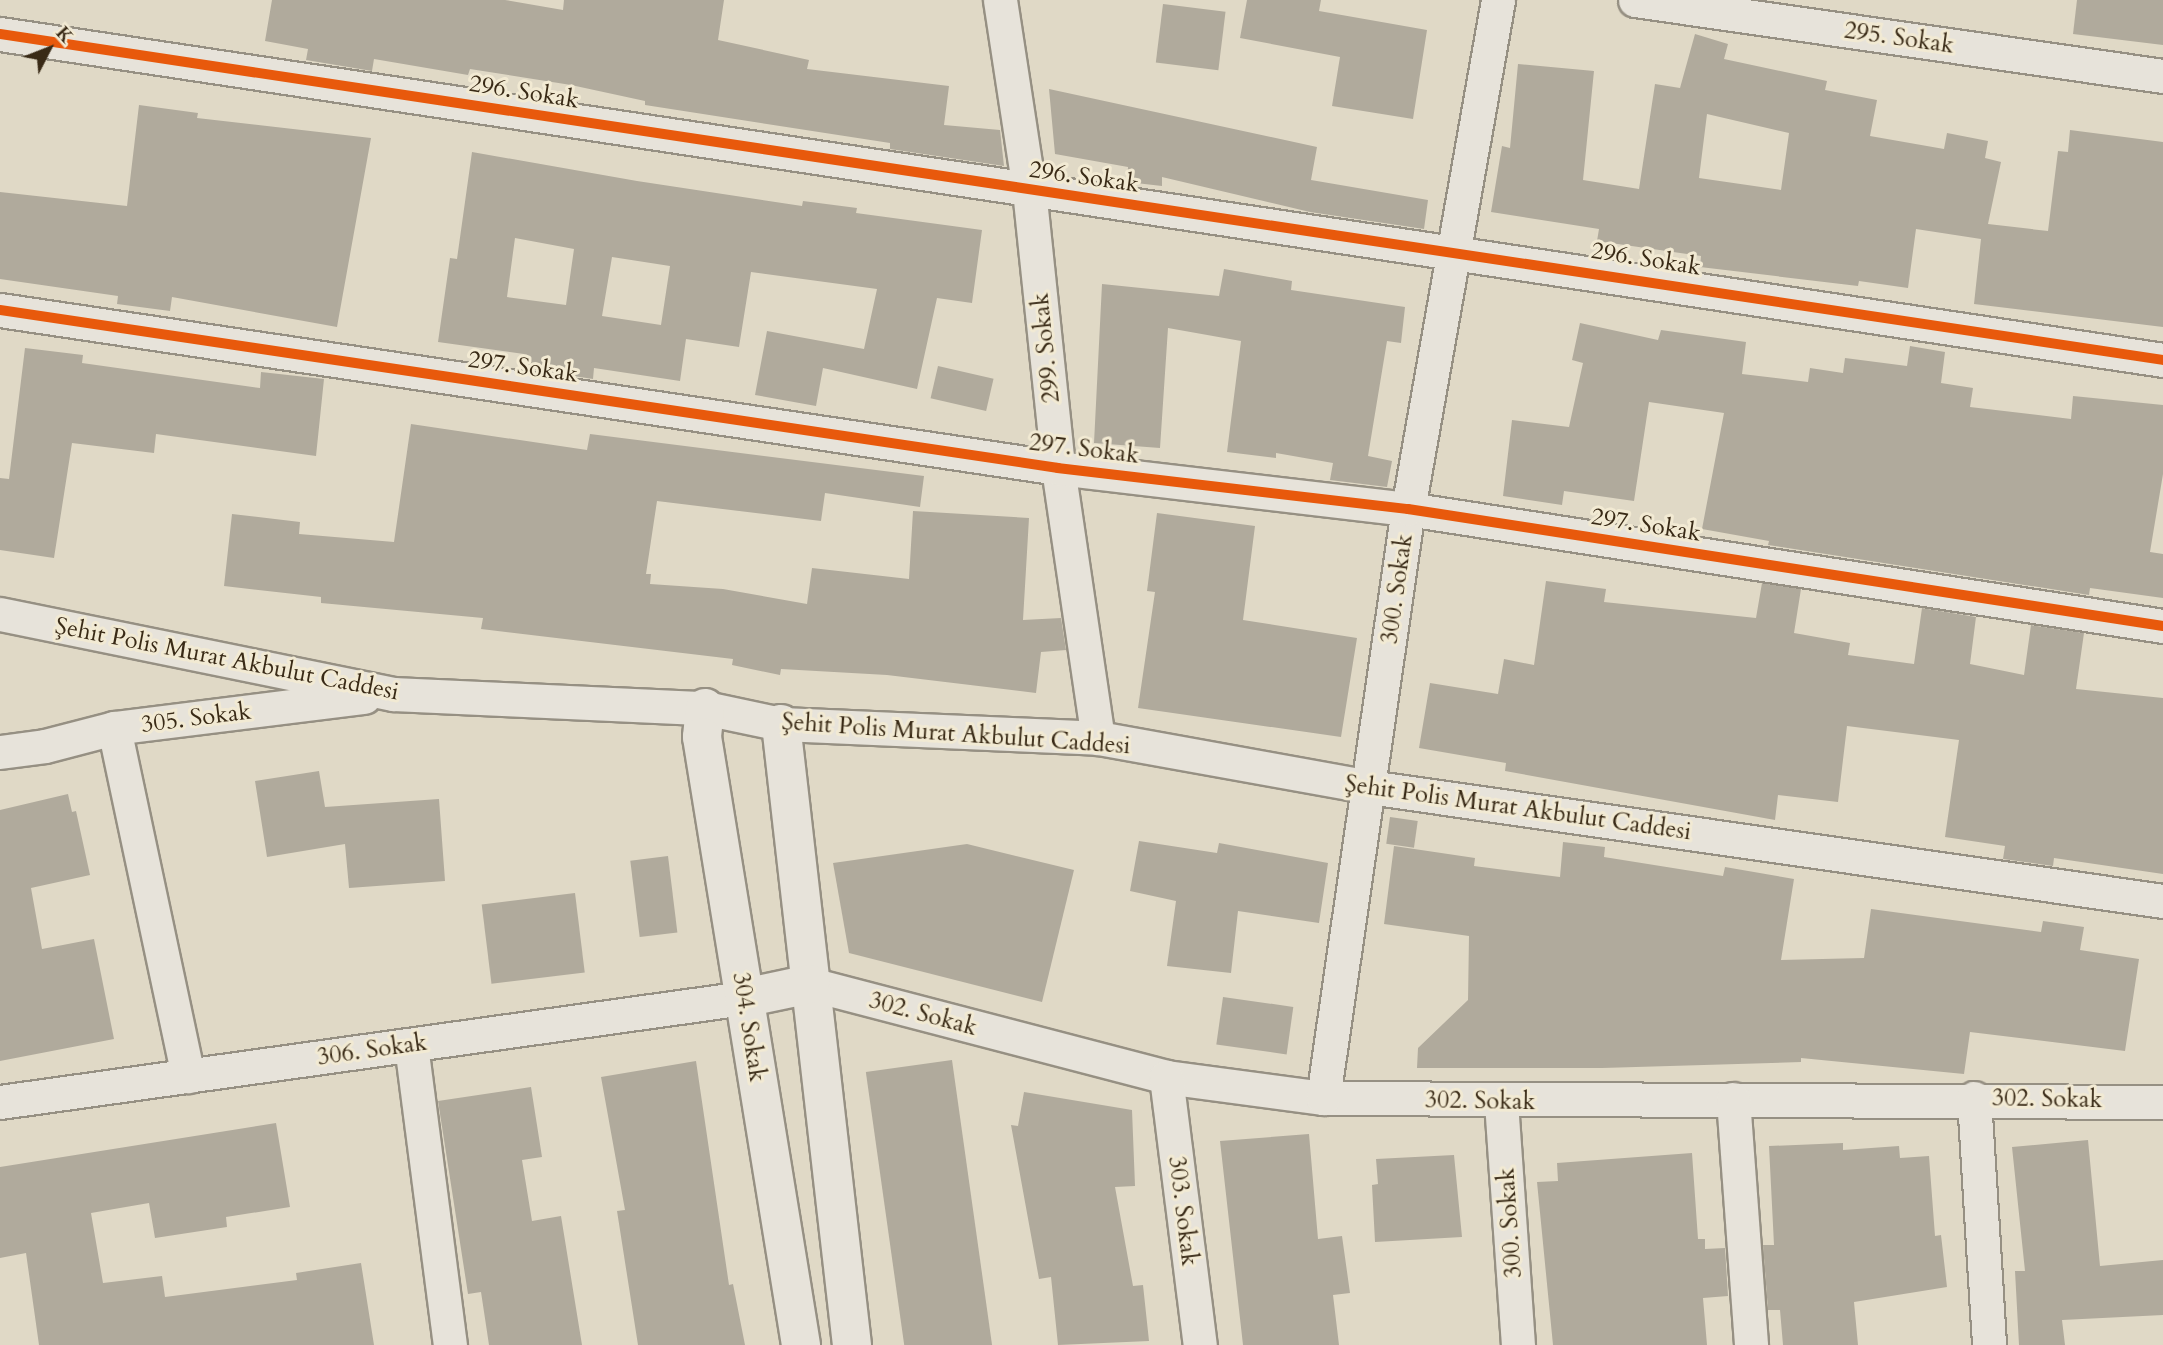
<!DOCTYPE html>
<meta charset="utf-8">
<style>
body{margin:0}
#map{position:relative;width:2163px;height:1345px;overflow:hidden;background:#e0d9c6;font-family:Cardo,serif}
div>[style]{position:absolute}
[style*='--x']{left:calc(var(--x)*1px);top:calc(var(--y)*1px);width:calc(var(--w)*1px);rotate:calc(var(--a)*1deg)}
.building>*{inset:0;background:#b0aa9c;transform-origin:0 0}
.roads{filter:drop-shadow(2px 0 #969083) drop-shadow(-2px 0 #969083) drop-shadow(0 2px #969083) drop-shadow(0 -2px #969083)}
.minor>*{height:33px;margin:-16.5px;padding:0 16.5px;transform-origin:16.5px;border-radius:16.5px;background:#e7e3da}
.tertiary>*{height:38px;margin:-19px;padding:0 19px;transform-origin:19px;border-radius:19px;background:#e7e3da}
.cycleway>*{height:10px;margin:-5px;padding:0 5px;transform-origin:5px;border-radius:5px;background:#e8590c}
span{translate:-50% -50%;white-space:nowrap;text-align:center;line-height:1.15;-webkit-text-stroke:6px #f2ead3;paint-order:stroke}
.street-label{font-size:24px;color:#392a16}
.north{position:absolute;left:14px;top:14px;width:70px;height:70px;-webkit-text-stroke:5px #f2ead3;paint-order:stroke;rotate:48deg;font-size:19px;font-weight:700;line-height:28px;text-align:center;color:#392a16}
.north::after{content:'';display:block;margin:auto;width:24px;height:32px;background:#392a16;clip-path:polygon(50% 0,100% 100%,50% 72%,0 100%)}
</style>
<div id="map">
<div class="building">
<div style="clip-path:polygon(272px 0,505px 0,563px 10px,564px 0,724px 0,718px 40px,809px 60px,807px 69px,949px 86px,944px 125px,1000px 130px,1004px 166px,890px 149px,890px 143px,645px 105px,645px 101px,571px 85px,470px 69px,468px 75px,374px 59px,372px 71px,306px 60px,308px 49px,265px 41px)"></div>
<div style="clip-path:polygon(1247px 0,1321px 0,1319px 11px,1427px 30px,1413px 119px,1332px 106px,1340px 57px,1240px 38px)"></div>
<div style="clip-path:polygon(2077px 0,2163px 0,2163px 45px,2073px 34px)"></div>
<div style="left:1163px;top:4px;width:63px;height:59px;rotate:7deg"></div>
<div style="clip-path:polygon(evenodd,1695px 34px,1728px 44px,1724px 59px,1827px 81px,1825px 90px,1877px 100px,1870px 136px,1944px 149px,1947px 133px,1988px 141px,1985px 158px,2001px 162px,1988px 224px,2048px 231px,2058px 151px,2068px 152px,2070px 130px,2163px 142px,2163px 327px,1974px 304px,1981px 239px,1916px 229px,1908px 288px,1859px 281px,1858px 286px,1700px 267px,1701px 256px,1597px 241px,1599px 229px,1491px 212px,1502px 146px,1510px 148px,1518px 64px,1594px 71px,1583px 180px,1639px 189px,1655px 84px,1680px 88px,1695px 34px,1707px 114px,1789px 133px,1781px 190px,1699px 178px,1707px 114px)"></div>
<div style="clip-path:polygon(1049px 89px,1317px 147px,1311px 180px,1428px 200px,1424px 229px,1310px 212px,1162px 177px,1162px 186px,1127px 182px,1128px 167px,1055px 154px)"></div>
<div style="clip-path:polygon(139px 105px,198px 113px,197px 118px,371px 138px,337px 327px,172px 297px,170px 311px,117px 304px,118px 296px,0 279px,0 192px,127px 206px)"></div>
<div style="clip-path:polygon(evenodd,472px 152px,637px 181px,802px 206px,803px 201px,857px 208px,856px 213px,982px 230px,972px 303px,937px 298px,917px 389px,823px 368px,816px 406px,755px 395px,767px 331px,864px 349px,877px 289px,751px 272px,739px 347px,686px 339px,680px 381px,594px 368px,593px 379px,522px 368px,524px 354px,438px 342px,450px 258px,457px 259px,472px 152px,515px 238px,574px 249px,566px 305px,507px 297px,515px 238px,472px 152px,612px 257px,670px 266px,661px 325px,602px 316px,612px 257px)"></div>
<div style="clip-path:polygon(1224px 269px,1292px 281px,1291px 290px,1405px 307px,1401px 343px,1387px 341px,1368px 456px,1392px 461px,1387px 487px,1330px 480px,1333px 463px,1276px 453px,1276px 458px,1227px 452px,1241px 341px,1168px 328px,1160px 448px,1094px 443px,1102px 284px,1219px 296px)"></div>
<div style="clip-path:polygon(1580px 323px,1658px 340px,1661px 330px,1746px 342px,1742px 374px,1808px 382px,1810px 368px,1843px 373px,1845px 358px,1907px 366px,1910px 346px,1945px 352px,1941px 383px,1973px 388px,1970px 407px,2071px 419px,2073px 396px,2163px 405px,2163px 474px,2150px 552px,2163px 554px,2163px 598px,2090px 588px,2089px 595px,1768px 545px,1769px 541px,1702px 529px,1724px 413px,1649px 402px,1634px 501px,1564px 491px,1562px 505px,1503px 496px,1512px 420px,1569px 427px,1583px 363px,1572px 360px)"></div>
<div style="clip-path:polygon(25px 348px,83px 355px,82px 363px,260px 388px,261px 372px,324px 379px,316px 456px,156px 434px,154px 453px,72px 443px,54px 558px,0 550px,0 478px,9px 479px)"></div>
<div style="left:938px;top:366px;width:57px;height:33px;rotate:13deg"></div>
<div style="clip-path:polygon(411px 424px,587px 450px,590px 434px,924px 476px,920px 507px,825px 493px,821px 521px,657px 501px,646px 574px,651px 574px,650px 584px,723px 589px,807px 604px,812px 568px,909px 579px,913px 511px,1029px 518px,1023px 620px,1061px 618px,1066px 650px,1041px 652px,1036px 693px,887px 675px,781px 669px,780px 675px,732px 665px,733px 659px,481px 629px,483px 618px,321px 603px,321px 597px,224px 586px,232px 514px,300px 522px,299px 534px,394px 542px)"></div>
<div style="clip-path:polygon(1157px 513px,1255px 526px,1243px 620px,1357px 638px,1341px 737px,1138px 708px,1155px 592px,1147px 591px)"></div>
<div style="clip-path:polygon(1546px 581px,1606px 589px,1604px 602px,1756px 618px,1762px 583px,1801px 589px,1794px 633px,1850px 643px,1848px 655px,1914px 664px,1922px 608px,1976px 617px,1970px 664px,2024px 675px,2031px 625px,2084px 633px,2076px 689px,2163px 698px,2163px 874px,2054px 858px,2053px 866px,2003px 859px,2005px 846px,1945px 837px,1959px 740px,1847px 726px,1838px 802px,1778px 795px,1775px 820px,1505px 771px,1506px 763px,1419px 748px,1430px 683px,1498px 694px,1504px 659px,1534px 665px)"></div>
<div style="clip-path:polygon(319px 771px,325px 807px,439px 799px,445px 881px,349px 888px,345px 844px,267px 857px,255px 781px)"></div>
<div style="clip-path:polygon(68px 794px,72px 812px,76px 811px,90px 875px,31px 888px,42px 949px,94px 939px,114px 1039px,0 1061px,0 810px)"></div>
<div style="left:1390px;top:817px;width:28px;height:27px;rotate:8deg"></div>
<div style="clip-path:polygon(1139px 841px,1217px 853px,1219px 843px,1328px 863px,1319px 923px,1238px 911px,1231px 973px,1167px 966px,1176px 901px,1130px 891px)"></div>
<div style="clip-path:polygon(1563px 842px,1605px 847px,1604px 857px,1723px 876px,1725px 867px,1794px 879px,1781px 960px,1864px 958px,1871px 909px,2041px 932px,2043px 921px,2084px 927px,2080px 950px,2139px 959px,2125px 1051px,1970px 1032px,1964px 1074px,1801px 1058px,1801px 1062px,1602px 1068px,1417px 1068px,1418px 1048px,1468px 1000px,1469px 936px,1384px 924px,1394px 846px,1475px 858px,1474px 866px,1560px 877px)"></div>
<div style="clip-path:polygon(967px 844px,1074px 870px,1042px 1002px,849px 953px,833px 863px)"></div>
<div style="left:668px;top:856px;width:77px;height:38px;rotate:83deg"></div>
<div style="left:575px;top:893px;width:80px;height:94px;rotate:83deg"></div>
<div style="left:1223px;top:997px;width:71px;height:48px;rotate:8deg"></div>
<div style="left:952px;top:1060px;width:288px;height:87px;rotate:82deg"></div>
<div style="clip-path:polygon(696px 1061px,729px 1285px,733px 1284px,745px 1345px,638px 1345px,617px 1211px,625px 1210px,601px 1077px)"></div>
<div style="clip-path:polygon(531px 1087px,542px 1157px,522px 1160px,532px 1221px,561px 1216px,582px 1345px,489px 1345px,481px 1292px,468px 1294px,438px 1101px)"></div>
<div style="clip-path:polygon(1024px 1092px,1132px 1110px,1135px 1186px,1115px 1187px,1133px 1286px,1143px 1285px,1149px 1341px,1058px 1345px,1051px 1277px,1039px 1279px,1011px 1125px,1018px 1126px)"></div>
<div style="clip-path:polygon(276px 1123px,290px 1207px,226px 1217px,227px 1227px,155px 1238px,149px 1203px,91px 1213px,103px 1283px,162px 1276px,165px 1297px,297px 1280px,296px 1273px,361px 1263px,374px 1345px,39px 1345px,26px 1253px,0 1258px,0 1167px)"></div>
<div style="clip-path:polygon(1309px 1134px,1318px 1239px,1342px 1236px,1350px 1293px,1333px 1295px,1339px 1345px,1243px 1345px,1220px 1141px)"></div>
<div style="clip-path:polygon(2088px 1140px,2100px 1266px,2163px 1260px,2163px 1315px,2062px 1320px,2065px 1345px,2019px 1345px,2015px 1271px,2025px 1271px,2012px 1147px)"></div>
<div style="clip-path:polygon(1843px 1143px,1843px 1150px,1899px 1146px,1900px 1158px,1929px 1156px,1935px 1236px,1941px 1235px,1947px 1287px,1854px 1302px,1858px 1345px,1783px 1345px,1780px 1310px,1768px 1310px,1763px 1245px,1774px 1245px,1769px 1146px)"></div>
<div style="clip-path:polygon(1692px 1153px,1698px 1239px,1705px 1239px,1705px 1249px,1725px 1248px,1728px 1296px,1703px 1298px,1707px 1345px,1553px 1345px,1537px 1182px,1558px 1181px,1557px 1163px)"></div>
<div style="clip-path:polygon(1454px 1155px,1462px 1237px,1375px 1242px,1372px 1185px,1378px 1184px,1376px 1159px)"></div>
</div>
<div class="roads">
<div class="minor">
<div style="--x:1000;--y:0;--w:192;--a:81.3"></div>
<div style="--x:1029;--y:190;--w:280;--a:84"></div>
<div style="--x:1058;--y:468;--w:273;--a:81.6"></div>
<div style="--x:1635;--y:0;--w:533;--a:8.19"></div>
<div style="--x:0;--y:34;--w:2187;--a:8.57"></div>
<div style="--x:0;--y:310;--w:1070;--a:8.49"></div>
<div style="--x:1058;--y:468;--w:352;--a:6.7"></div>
<div style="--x:1408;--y:509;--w:764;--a:8.81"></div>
<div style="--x:0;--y:614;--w:401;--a:11.5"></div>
<div style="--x:393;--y:694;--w:312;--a:2.6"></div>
<div style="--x:705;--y:708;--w:78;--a:11.9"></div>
<div style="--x:781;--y:724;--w:317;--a:2.5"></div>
<div style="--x:1098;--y:738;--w:275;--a:10.2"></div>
<div style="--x:1369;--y:787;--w:802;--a:8.17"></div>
<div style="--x:114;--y:728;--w:356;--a:78"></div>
<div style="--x:0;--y:752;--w:45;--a:-7.6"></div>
<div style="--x:45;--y:746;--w:71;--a:-14.6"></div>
<div style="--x:114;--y:728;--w:252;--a:-7.1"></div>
<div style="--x:810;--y:984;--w:368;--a:14.6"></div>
<div style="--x:1166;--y:1077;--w:158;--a:7.6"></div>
<div style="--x:1323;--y:1098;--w:840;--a:0.27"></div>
<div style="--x:411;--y:1045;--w:303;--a:82.6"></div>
<div style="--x:1166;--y:1077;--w:270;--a:82.8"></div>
<div style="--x:1323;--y:1098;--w:595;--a:-81.79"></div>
<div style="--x:1408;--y:509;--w:517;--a:-79.97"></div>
<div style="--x:1974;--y:1098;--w:247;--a:86.5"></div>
<div style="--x:1733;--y:1099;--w:247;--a:85.8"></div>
<div style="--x:0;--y:1102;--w:751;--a:-7.96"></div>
<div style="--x:1501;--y:1102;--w:244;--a:86"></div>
</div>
<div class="tertiary">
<div style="--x:705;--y:708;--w:29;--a:96"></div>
<div style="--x:702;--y:737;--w:616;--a:80.75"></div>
<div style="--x:781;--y:724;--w:625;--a:83.48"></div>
<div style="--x:744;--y:998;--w:67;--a:-12"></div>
</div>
</div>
<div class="cycleway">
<div style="--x:0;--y:34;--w:2187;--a:8.57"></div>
<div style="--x:0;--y:310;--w:1070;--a:8.49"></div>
<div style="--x:1058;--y:468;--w:352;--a:6.7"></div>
<div style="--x:1408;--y:509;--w:764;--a:8.81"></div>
</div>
<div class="street-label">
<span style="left:1899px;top:38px;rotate:8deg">295. Sokak</span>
<span style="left:524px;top:92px;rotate:9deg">296. Sokak</span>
<span style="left:1084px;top:177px;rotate:8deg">296. Sokak</span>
<span style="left:1646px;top:259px;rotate:9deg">296. Sokak</span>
<span style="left:1046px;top:348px;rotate:-96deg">299. Sokak</span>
<span style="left:523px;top:367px;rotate:8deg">297. Sokak</span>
<span style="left:1084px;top:449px;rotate:7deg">297. Sokak</span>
<span style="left:1646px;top:525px;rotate:9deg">297. Sokak</span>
<span style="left:1397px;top:589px;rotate:-82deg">300. Sokak</span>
<span style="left:227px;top:659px;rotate:11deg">Şehit Polis Murat Akbulut Caddesi</span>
<span style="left:196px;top:718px;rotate:-7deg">305. Sokak</span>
<span style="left:956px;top:734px;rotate:4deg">Şehit Polis Murat Akbulut Caddesi</span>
<span style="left:1518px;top:808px;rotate:8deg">Şehit Polis Murat Akbulut Caddesi</span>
<span style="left:923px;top:1014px;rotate:15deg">302. Sokak</span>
<span style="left:749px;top:1027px;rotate:81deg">304. Sokak</span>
<span style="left:372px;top:1050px;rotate:-8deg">306. Sokak</span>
<span style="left:2047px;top:1099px;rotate:1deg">302. Sokak</span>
<span style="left:1480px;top:1101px;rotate:1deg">302. Sokak</span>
<span style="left:1183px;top:1211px;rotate:83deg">303. Sokak</span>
<span style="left:1510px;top:1223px;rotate:-94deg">300. Sokak</span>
</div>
<div class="north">K</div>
</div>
